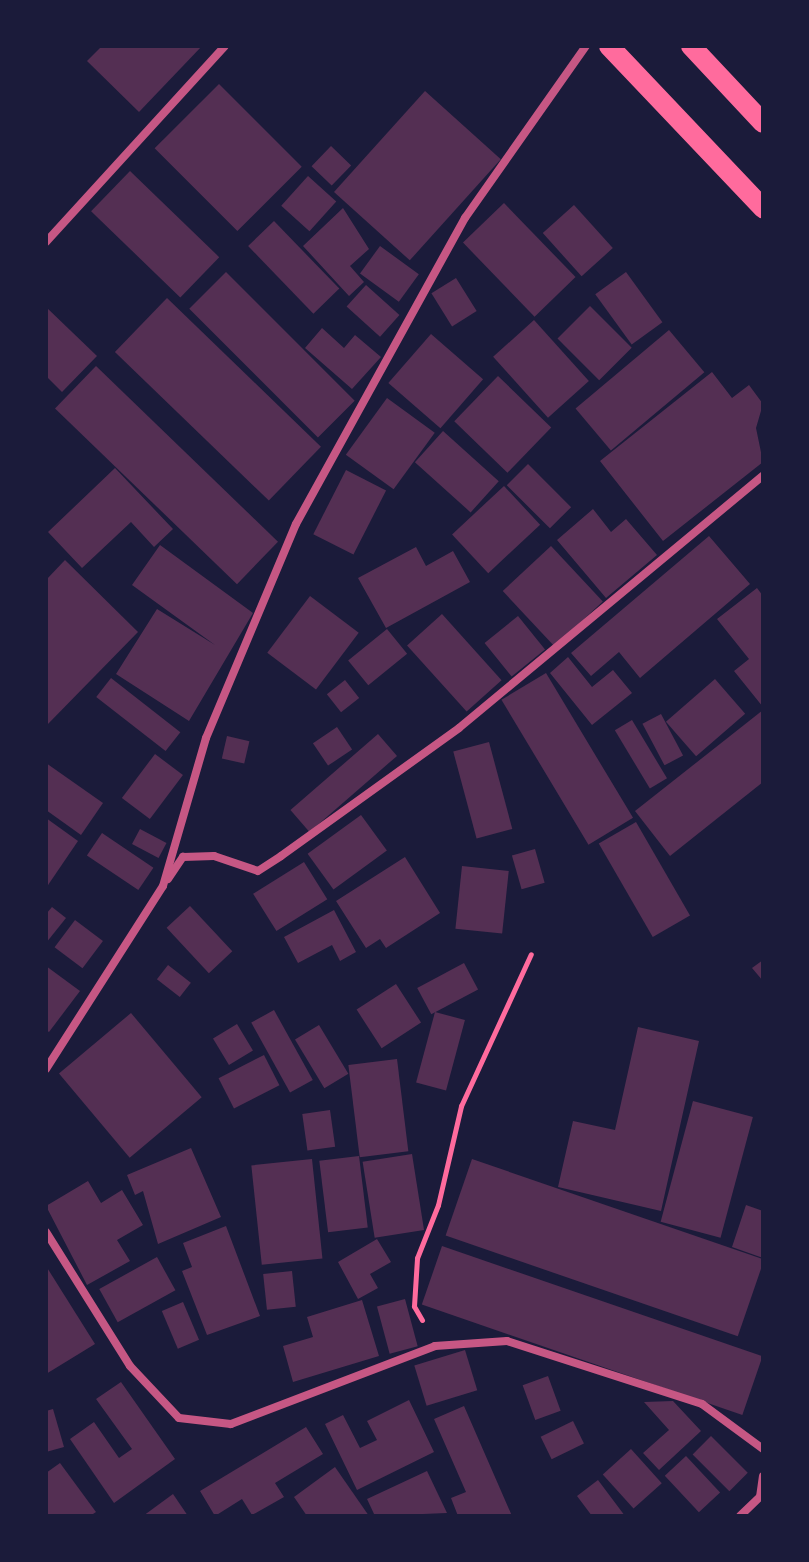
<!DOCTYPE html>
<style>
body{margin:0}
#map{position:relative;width:809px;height:1562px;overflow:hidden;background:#1b1b3a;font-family:Ubuntu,sans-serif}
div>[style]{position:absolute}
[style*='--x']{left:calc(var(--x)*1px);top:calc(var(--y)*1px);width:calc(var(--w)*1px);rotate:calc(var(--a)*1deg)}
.building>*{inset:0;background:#542f53;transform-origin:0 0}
.path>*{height:5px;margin:-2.5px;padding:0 2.5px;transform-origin:2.5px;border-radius:2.5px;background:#ff6b9d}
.minor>*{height:8px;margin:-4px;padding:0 4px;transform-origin:4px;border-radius:4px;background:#c65784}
.primary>*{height:20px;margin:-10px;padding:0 10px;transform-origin:10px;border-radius:10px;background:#ff6b9d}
span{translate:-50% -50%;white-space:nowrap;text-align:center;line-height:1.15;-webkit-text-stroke:8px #1b1b3a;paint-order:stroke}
.frame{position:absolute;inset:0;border:48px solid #1b1b3a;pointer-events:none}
</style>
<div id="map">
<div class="building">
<div style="clip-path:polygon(102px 46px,202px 46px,139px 112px,87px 61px)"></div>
<div style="left:219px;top:84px;width:117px;height:91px;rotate:45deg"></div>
<div style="left:425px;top:91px;width:102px;height:136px;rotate:42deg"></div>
<div style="left:331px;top:146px;width:28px;height:28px;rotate:44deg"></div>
<div style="left:130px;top:171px;width:124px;height:56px;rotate:44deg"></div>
<div style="left:308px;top:176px;width:38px;height:40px;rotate:42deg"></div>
<div style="left:504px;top:203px;width:103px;height:57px;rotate:46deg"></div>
<div style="left:574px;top:205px;width:58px;height:42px;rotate:48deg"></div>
<div style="clip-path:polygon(343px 208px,369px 249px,350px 266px,364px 282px,349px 296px,303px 246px)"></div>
<div style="left:274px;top:221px;width:94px;height:36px;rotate:46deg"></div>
<div style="left:380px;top:246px;width:48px;height:34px;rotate:36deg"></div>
<div style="left:226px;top:272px;width:182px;height:52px;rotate:45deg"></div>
<div style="left:626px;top:272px;width:62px;height:38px;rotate:54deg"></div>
<div style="left:456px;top:278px;width:39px;height:29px;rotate:58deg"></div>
<div style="left:366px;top:285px;width:45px;height:29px;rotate:42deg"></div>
<div style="left:167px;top:298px;width:214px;height:75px;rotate:44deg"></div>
<div style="left:590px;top:306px;width:59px;height:46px;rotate:45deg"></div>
<div style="clip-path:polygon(46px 307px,97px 356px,62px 392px,46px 376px)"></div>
<div style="left:534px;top:320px;width:82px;height:55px;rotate:48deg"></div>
<div style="clip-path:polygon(322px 328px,344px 348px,355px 335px,381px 357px,352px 389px,305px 348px)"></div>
<div style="left:669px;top:330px;width:55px;height:122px;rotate:50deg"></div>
<div style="left:431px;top:334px;width:69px;height:65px;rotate:41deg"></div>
<div style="left:96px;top:366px;width:253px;height:59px;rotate:44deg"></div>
<div style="clip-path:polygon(712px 372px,732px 398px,749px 385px,763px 404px,756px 428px,763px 462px,663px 541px,600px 461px)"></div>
<div style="left:498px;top:376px;width:74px;height:63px;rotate:44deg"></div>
<div style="left:387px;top:398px;width:59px;height:70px;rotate:36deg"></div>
<div style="left:443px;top:431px;width:75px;height:42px;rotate:42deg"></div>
<div style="left:528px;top:464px;width:61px;height:30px;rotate:45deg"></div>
<div style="clip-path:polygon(115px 468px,173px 529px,154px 547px,131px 522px,82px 568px,48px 532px)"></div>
<div style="left:346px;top:470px;width:45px;height:72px;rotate:27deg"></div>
<div style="left:504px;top:486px;width:53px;height:71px;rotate:47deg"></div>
<div style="clip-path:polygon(593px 509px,611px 532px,626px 519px,657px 555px,606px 598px,557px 540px)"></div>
<div style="clip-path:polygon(709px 536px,750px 584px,640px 678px,619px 652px,591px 676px,571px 653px)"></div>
<div style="clip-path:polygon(160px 545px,253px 613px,189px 721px,116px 674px,157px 609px,215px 645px,132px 585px)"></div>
<div style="left:551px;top:546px;width:76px;height:66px;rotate:47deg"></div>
<div style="clip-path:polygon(416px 547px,426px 566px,453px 551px,470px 582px,386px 628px,358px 578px)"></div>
<div style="clip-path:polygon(65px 560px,138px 632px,46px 726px,46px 580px)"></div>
<div style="clip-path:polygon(757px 588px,763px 596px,763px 707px,734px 671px,749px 659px,717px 619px)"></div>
<div style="left:310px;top:596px;width:61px;height:71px;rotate:37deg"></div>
<div style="left:442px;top:614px;width:89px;height:47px;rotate:48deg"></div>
<div style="left:518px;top:616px;width:43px;height:43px;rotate:51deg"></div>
<div style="left:387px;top:629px;width:32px;height:50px;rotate:51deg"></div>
<div style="clip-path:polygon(568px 657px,592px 687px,613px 670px,632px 693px,592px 725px,550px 673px)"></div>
<div style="left:546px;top:673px;width:169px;height:52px;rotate:59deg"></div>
<div style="left:111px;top:678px;width:88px;height:24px;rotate:38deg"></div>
<div style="left:715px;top:679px;width:46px;height:65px;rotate:49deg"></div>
<div style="left:345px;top:680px;width:23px;height:23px;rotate:52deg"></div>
<div style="clip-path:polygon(763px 710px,763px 782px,670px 856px,635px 811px)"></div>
<div style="left:661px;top:714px;width:47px;height:21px;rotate:62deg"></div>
<div style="left:632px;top:720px;width:68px;height:20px;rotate:59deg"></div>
<div style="left:337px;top:727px;width:27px;height:29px;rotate:56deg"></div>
<div style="left:378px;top:734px;width:29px;height:116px;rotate:49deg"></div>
<div style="left:227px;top:736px;width:23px;height:23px;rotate:13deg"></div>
<div style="left:489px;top:742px;width:90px;height:37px;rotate:75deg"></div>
<div style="left:155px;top:754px;width:35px;height:55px;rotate:37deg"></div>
<div style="clip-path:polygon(46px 763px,103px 803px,81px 835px,46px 810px)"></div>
<div style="left:361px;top:815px;width:44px;height:66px;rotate:54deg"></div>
<div style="clip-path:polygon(46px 818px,78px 841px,46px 888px)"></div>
<div style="left:636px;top:822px;width:108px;height:43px;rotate:60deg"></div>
<div style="left:140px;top:829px;width:30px;height:17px;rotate:28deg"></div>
<div style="left:102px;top:833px;width:62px;height:27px;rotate:34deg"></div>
<div style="left:535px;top:849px;width:35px;height:24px;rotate:74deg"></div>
<div style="clip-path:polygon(405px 857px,440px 913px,386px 948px,380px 939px,366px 948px,336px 901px)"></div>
<div style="left:304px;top:862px;width:44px;height:60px;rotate:58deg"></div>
<div style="left:462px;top:866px;width:47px;height:63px;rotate:6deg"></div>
<div style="left:190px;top:906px;width:62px;height:32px;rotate:47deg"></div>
<div style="clip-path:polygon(52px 907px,66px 918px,46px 943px,46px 914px)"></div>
<div style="clip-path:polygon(334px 910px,356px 952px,340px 961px,332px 945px,298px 963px,284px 937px)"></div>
<div style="left:75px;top:920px;width:35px;height:34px;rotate:37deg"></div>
<div style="clip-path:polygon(763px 960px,763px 981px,752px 968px)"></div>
<div style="left:464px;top:963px;width:30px;height:53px;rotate:62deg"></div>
<div style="left:168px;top:965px;width:29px;height:18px;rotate:38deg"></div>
<div style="clip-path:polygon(46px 966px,80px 991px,49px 1032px,46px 1030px)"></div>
<div style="left:396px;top:984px;width:46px;height:47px;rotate:57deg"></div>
<div style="left:274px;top:1010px;width:80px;height:26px;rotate:61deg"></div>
<div style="left:435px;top:1012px;width:31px;height:73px;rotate:15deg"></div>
<div style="left:131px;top:1013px;width:110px;height:94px;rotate:50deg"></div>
<div style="left:237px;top:1024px;width:31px;height:28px;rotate:59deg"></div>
<div style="left:319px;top:1025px;width:57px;height:28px;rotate:59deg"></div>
<div style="clip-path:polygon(638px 1027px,699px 1041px,661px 1211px,558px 1187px,573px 1121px,615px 1130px)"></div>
<div style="left:264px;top:1055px;width:34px;height:51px;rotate:63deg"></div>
<div style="left:397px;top:1059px;width:93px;height:49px;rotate:83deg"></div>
<div style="left:693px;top:1101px;width:62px;height:125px;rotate:15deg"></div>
<div style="left:330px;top:1110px;width:37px;height:28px;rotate:82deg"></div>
<div style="clip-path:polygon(191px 1148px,221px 1217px,158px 1244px,143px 1191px,135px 1195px,127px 1175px)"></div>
<div style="left:412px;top:1154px;width:77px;height:50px;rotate:81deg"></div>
<div style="left:359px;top:1156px;width:72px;height:40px;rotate:83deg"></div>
<div style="left:312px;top:1159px;width:100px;height:61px;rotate:84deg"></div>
<div style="left:472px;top:1159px;width:309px;height:81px;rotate:19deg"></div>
<div style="clip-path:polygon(88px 1181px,101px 1203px,122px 1190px,143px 1225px,117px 1240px,130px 1261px,87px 1285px,46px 1206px)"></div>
<div style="clip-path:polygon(746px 1205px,763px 1211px,763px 1258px,732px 1247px)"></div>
<div style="clip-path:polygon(226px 1226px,260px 1316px,207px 1335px,182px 1271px,192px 1267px,183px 1243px)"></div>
<div style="clip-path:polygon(377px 1239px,391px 1262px,370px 1274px,378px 1288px,358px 1299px,338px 1262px)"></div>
<div style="left:442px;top:1246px;width:339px;height:62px;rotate:19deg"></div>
<div style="left:157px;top:1257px;width:38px;height:66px;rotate:61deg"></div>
<div style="clip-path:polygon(46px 1266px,95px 1344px,46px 1374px)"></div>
<div style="left:292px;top:1271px;width:36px;height:29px;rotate:84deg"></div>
<div style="left:405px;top:1299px;width:49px;height:29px;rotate:75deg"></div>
<div style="clip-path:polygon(362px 1300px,379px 1356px,293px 1382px,283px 1346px,313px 1337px,307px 1317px)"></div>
<div style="left:183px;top:1302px;width:41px;height:23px;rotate:67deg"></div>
<div style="left:465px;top:1350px;width:42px;height:53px;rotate:73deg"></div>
<div style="left:548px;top:1376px;width:37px;height:27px;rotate:70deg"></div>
<div style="clip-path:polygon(121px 1382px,175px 1459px,114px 1503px,70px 1439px,94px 1422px,119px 1458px,132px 1449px,96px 1399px)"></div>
<div style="clip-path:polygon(409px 1400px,434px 1452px,357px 1490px,325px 1424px,343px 1415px,360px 1448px,377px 1440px,367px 1421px)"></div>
<div style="clip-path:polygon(673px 1401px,701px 1431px,659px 1470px,643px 1453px,669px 1430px,644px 1402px)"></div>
<div style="clip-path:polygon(464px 1406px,512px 1516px,458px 1516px,451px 1498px,466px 1492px,434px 1419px)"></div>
<div style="clip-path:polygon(53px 1409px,64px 1447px,46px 1452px,46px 1411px)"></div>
<div style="left:573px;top:1421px;width:25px;height:36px;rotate:64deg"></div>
<div style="clip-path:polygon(306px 1427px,323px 1454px,275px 1483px,284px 1497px,252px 1515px,242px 1499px,215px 1516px,200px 1491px)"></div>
<div style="left:711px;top:1436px;width:52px;height:26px;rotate:45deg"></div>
<div style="left:631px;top:1449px;width:46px;height:38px;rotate:48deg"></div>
<div style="left:686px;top:1456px;width:50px;height:29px;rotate:47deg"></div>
<div style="clip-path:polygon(60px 1463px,96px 1512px,90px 1516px,46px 1516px,46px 1473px)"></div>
<div style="clip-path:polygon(335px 1467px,369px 1516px,307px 1516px,294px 1497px)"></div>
<div style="clip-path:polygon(427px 1471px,447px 1513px,375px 1516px,367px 1499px)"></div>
<div style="clip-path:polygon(598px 1480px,625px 1516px,592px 1516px,577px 1496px)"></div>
<div style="clip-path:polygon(173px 1494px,188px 1516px,143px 1516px)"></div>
</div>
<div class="path">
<div style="--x:422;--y:1320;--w:16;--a:-120"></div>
<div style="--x:414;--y:1306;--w:48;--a:-86.4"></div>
<div style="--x:417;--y:1258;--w:57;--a:-68.4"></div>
<div style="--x:438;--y:1205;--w:102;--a:-76.9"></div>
<div style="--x:461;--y:1106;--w:167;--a:-65.3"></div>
</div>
<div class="minor">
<div style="--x:46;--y:242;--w:265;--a:-47.6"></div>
<div style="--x:168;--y:879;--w:27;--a:-56"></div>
<div style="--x:183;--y:857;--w:31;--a:-2"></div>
<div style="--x:214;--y:856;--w:46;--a:18.8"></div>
<div style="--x:258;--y:871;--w:27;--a:-33"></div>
<div style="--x:281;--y:856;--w:219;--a:-35.7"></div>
<div style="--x:459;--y:728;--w:395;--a:-39.7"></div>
<div style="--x:46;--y:1069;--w:217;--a:-57.4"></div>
<div style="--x:163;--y:886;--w:154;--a:-73.8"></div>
<div style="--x:206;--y:738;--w:232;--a:-67.2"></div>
<div style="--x:296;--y:524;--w:350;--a:-61.1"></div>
<div style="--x:465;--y:218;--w:210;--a:-54.9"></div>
<div style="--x:46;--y:1232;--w:158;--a:57.9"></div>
<div style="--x:130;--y:1366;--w:71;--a:46.7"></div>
<div style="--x:179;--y:1418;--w:52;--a:6.6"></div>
<div style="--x:231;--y:1424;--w:218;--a:-20.9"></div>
<div style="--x:435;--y:1346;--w:72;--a:-4"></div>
<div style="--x:507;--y:1341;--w:205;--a:17.9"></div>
<div style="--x:702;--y:1404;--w:76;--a:36.4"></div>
<div style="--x:740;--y:1516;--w:28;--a:-44"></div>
<div style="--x:760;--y:1497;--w:21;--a:-82"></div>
</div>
<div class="primary">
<div style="--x:609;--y:46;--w:224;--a:46.5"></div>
<div style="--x:691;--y:46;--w:105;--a:46.9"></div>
</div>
<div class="frame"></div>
</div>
